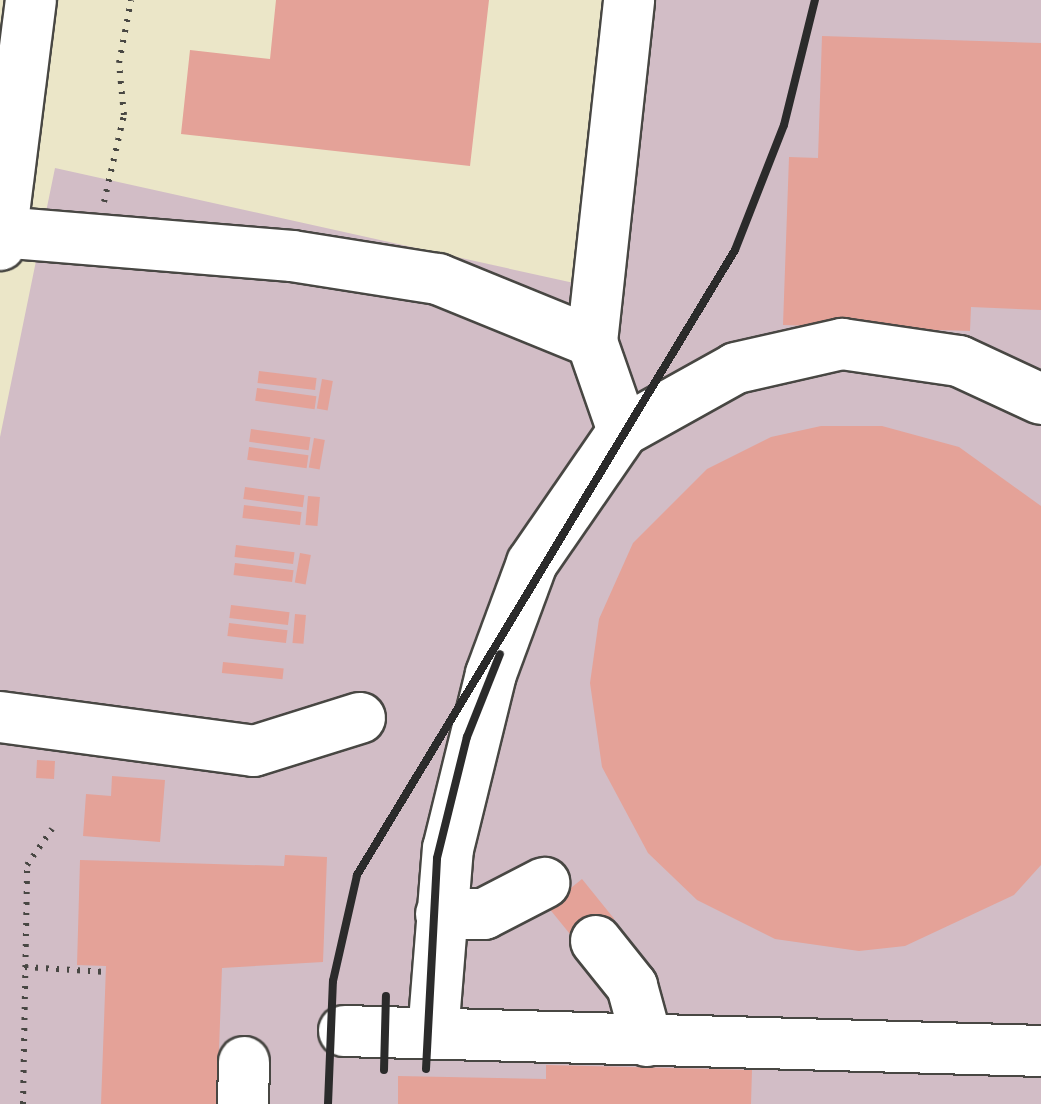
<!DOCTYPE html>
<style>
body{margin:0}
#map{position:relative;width:1041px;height:1104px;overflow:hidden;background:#ebe6c8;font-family:"Gentium Book Plus",serif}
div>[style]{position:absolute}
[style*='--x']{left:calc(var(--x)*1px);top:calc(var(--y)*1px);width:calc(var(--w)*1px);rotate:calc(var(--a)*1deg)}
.industrial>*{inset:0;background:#d2bdc6}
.building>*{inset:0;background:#e4a298;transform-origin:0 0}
.path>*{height:6px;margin-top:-3px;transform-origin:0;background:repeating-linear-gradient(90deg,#484743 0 2.5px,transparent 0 10.5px)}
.roads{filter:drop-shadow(2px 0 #484743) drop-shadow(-2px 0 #484743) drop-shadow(0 2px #484743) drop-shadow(0 -2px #484743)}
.minor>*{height:50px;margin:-25px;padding:0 25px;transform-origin:25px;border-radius:25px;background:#fff}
.rail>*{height:8px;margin:-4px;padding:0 4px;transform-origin:4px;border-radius:4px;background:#2b2b2b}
span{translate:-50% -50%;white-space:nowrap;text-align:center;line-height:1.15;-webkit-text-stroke:8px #fdfcf7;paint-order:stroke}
</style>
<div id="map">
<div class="industrial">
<div style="clip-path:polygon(652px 0,1041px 0,1041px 1104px,0 1104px,0 437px,55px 168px,574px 283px)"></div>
</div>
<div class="building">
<div style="clip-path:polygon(276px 0,489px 0,470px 166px,181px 134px,190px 50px,270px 59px)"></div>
<div style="clip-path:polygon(822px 36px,1041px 43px,1041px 310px,971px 307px,970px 331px,783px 325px,789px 157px,818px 158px)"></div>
<div style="left:259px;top:371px;width:58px;height:12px;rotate:7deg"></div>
<div style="left:322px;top:379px;width:11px;height:30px;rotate:10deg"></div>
<div style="left:257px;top:388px;width:60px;height:13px;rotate:8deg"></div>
<div style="clip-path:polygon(821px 426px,882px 426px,959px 447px,1041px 506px,1041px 865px,1014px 895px,905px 946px,859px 951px,775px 939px,697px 900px,648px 853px,602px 767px,590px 683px,599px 619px,633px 543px,707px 469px,771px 437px)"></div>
<div style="left:251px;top:429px;width:60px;height:13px;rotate:8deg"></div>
<div style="left:314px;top:438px;width:11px;height:30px;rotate:10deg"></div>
<div style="left:249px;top:447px;width:60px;height:13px;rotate:8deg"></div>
<div style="left:245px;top:487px;width:60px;height:12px;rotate:8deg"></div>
<div style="left:308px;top:496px;width:12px;height:29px;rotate:5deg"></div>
<div style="left:244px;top:505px;width:58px;height:13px;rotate:7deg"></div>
<div style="left:236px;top:545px;width:59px;height:12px;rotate:7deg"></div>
<div style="left:300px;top:553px;width:11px;height:30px;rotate:10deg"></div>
<div style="left:235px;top:563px;width:59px;height:12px;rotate:7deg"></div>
<div style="left:231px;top:605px;width:59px;height:13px;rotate:7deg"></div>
<div style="left:295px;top:614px;width:11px;height:29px;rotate:5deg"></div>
<div style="left:229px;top:623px;width:59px;height:13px;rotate:7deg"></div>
<div style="left:223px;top:662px;width:61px;height:11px;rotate:6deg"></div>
<div style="left:37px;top:760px;width:18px;height:18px;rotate:3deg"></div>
<div style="clip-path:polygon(112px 776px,165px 780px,160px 842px,83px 836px,86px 794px,111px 796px)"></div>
<div style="clip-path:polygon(285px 855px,327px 857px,323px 962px,222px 968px,217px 1104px,101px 1104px,106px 966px,77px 965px,80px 860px,284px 866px)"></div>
<div style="left:582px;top:879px;width:51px;height:44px;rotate:51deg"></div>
<div style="clip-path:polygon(546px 1065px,752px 1070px,751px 1104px,398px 1104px,398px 1076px,546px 1079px)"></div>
</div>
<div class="path">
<div style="--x:104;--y:202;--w:89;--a:-77.1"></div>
<div style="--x:124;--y:115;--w:52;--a:-95.5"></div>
<div style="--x:119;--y:63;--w:64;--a:-79.2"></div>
<div style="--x:25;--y:967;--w:81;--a:3.5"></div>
<div style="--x:23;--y:1104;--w:239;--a:-89"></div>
<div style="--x:27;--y:865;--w:44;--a:-55.2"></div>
</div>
<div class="roads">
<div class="minor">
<div style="--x:0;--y:232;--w:293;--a:4.7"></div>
<div style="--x:292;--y:256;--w:148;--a:9"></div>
<div style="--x:438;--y:279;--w:166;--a:22.2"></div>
<div style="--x:0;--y:245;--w:247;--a:-82.8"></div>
<div style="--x:623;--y:431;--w:94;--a:-109.2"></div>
<div style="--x:592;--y:342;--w:344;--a:-83.8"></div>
<div style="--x:0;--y:717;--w:256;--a:7.6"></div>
<div style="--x:254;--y:751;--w:111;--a:-17.3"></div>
<div style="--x:441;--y:914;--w:43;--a:0"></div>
<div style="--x:484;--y:914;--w:68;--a:-27.3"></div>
<div style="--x:596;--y:941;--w:58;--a:51.3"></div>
<div style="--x:632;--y:986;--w:57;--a:74.7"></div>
<div style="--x:344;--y:1031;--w:697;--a:1.64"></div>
<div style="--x:433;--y:1034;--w:186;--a:-85.4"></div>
<div style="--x:448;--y:849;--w:180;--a:-76.2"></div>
<div style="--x:491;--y:674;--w:118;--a:-69.7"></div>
<div style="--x:532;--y:563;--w:160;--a:-55.4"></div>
<div style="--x:623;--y:431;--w:129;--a:-29.1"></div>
<div style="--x:736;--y:368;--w:109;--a:-12.8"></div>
<div style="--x:842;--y:344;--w:118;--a:8.3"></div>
<div style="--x:959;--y:361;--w:90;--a:24.9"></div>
<div style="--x:243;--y:1104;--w:42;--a:-88.6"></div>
</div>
</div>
<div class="rail">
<div style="--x:426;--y:1069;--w:211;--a:-87"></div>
<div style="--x:437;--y:858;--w:125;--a:-76.1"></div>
<div style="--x:467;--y:737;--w:89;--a:-68.3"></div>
<div style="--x:384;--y:1070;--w:74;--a:-88.5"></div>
<div style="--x:328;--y:1104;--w:123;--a:-87.7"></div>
<div style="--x:333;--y:981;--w:109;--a:-77.2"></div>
<div style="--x:357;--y:875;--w:730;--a:-58.83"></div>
<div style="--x:735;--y:250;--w:134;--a:-68.6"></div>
<div style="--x:784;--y:125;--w:129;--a:-76.1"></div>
</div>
</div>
